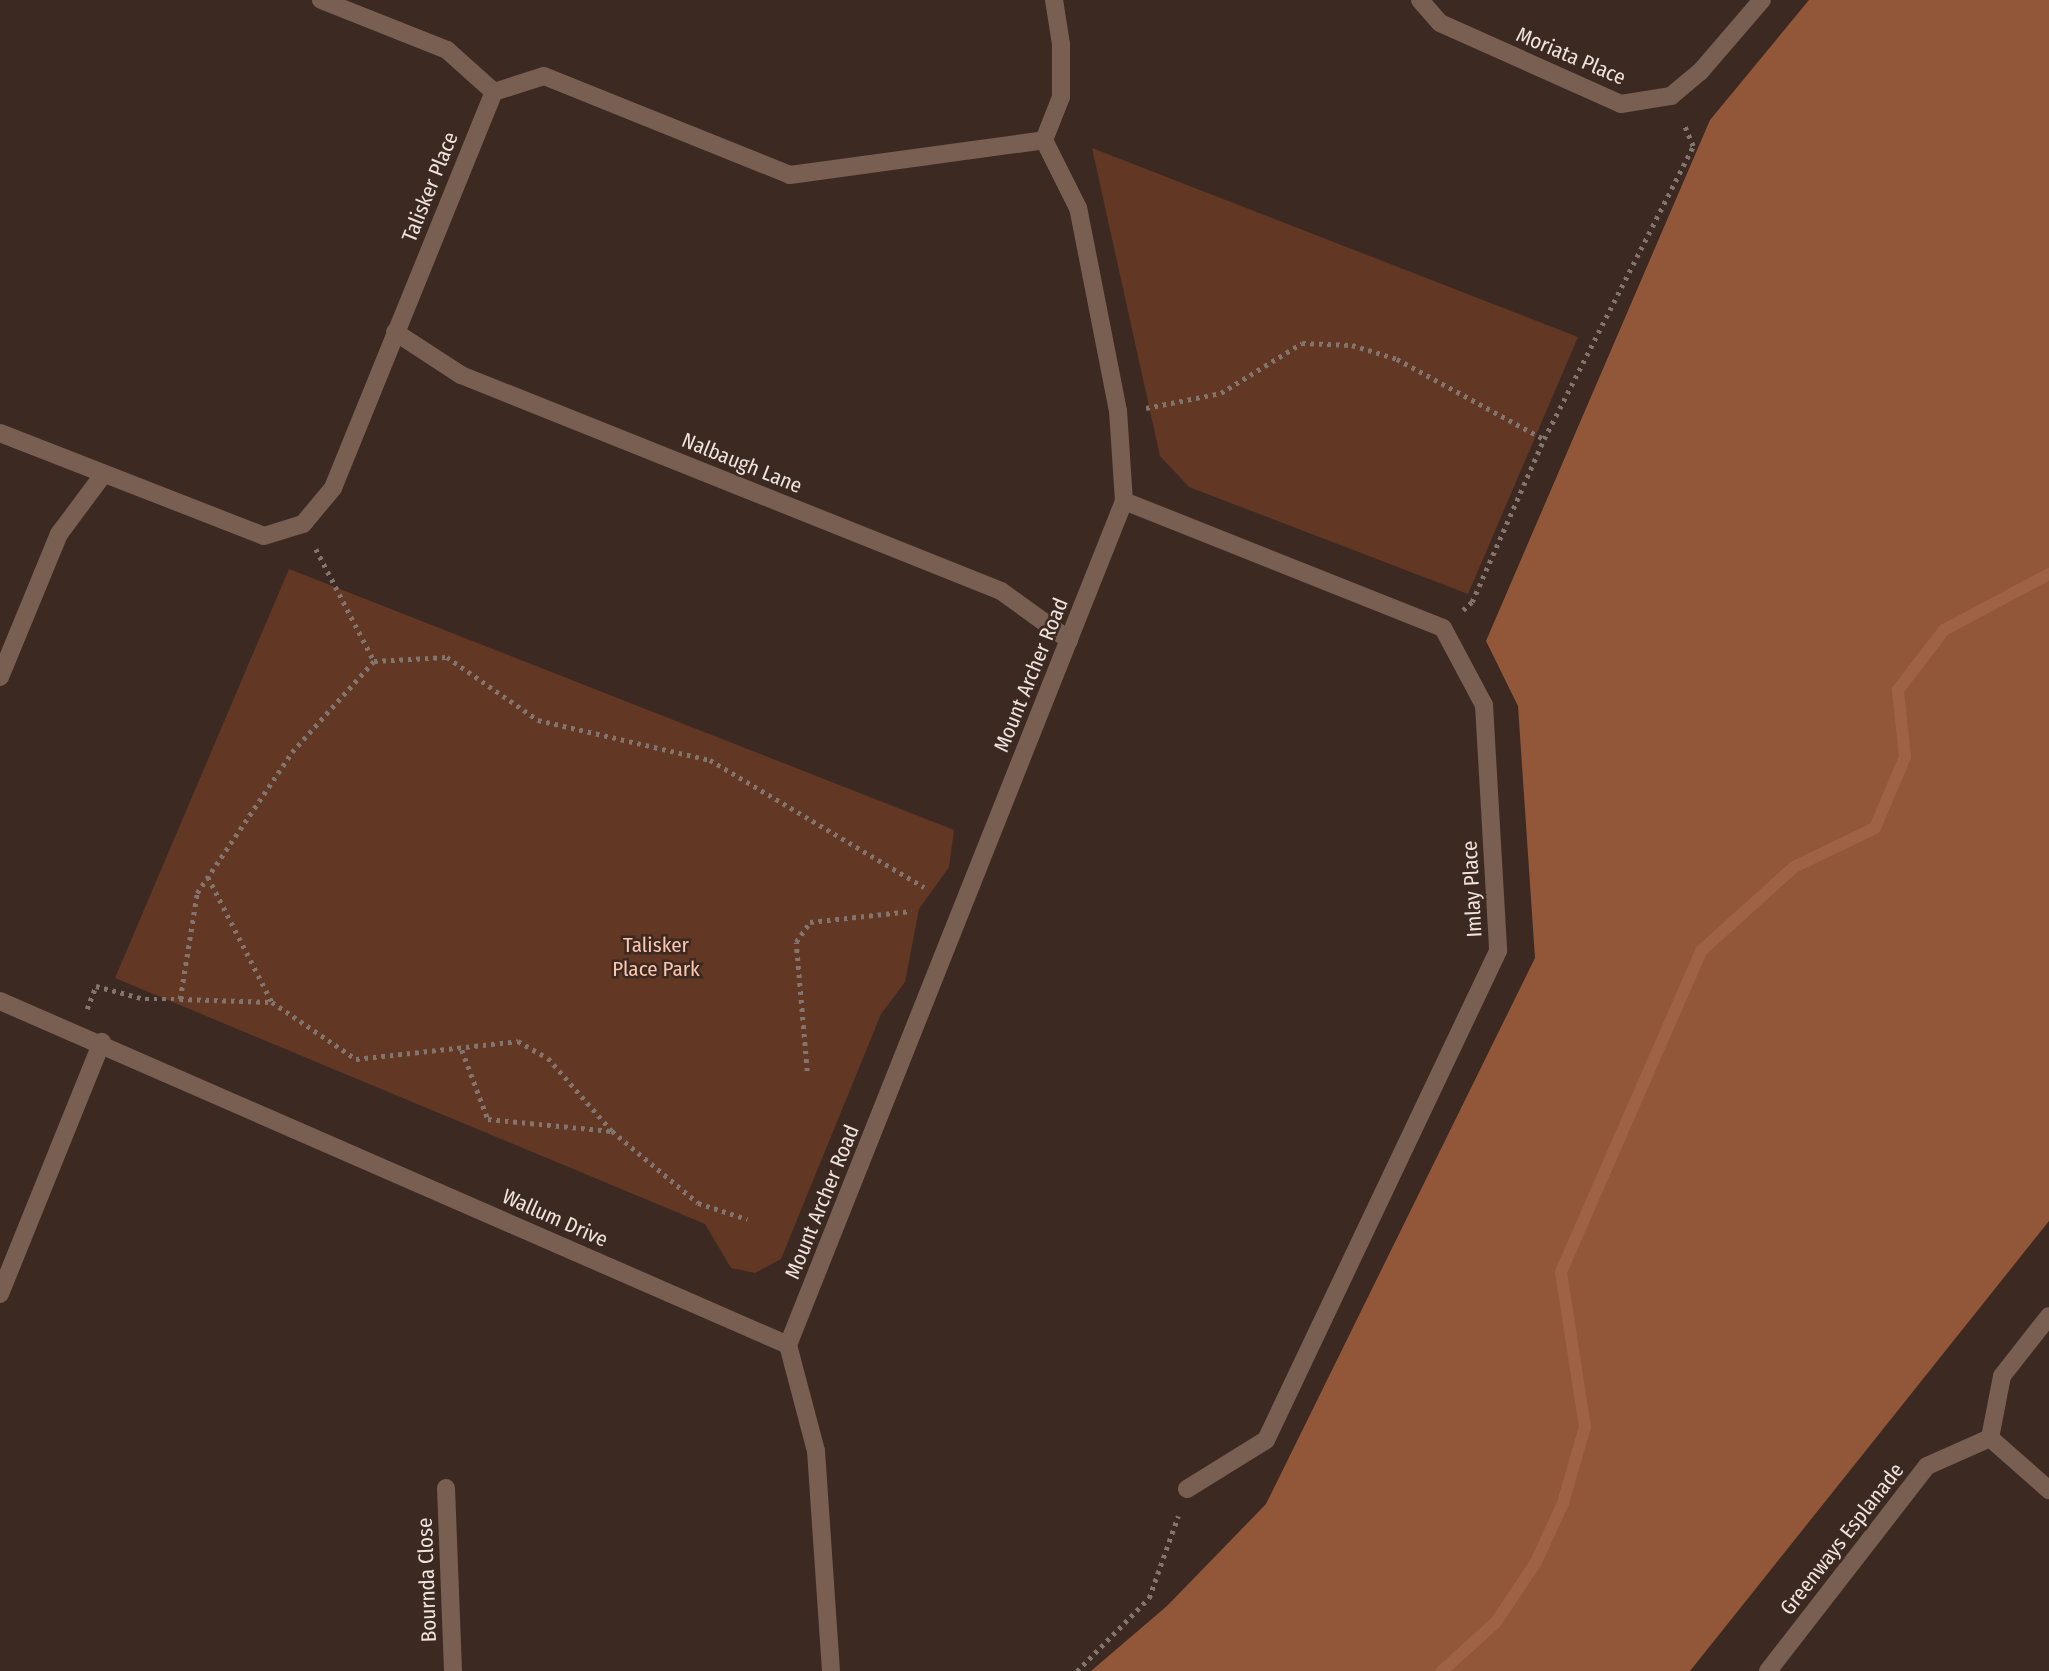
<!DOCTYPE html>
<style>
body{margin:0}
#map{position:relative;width:2049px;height:1671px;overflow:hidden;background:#3c2a22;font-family:"Fira Sans Condensed",sans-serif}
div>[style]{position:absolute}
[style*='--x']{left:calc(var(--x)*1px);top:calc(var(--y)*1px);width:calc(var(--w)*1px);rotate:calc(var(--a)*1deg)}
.green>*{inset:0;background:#623723}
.forest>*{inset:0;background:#925639}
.stream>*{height:12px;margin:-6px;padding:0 6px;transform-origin:6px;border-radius:6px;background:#a06245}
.path>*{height:4.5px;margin-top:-2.25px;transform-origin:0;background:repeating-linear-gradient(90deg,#83746d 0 3.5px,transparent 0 8.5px)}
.service>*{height:18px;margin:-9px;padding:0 9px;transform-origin:9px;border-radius:9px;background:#795e52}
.minor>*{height:18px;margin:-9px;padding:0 9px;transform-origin:9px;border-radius:9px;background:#795e52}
.tertiary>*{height:18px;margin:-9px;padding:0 9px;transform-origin:9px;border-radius:9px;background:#795e52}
span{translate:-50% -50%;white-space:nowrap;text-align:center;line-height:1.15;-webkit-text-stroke:5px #3c2a22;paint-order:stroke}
.street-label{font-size:21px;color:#efe3de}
.park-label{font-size:21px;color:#fec6ad}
</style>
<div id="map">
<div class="green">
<div style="clip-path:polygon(1092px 148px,1578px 337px,1468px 594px,1189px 487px,1160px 456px)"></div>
<div style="clip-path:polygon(289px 569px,954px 830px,949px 867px,919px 909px,905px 982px,881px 1014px,781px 1259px,755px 1273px,731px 1268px,705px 1224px,115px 978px)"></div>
</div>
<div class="forest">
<div style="clip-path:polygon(1809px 0,2049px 0,2049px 1221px,1690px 1671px,1091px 1671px,1167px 1606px,1266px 1504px,1535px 958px,1518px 706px,1486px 641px,1710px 120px)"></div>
</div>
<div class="stream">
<div style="--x:1442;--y:1671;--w:73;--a:-42.2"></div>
<div style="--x:1496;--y:1622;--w:72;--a:-56.3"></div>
<div style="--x:1536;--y:1562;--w:65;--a:-65.4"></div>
<div style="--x:1563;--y:1503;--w:79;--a:-73.9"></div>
<div style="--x:1585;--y:1427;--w:157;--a:-98.8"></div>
<div style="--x:1561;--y:1272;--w:350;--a:-66.4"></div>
<div style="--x:1701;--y:951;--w:125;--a:-42.1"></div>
<div style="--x:1794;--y:867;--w:90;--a:-25.7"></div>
<div style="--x:1875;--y:828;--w:77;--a:-67.1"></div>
<div style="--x:1905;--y:757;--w:67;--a:-96"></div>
<div style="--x:1898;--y:690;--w:76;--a:-52.5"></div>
<div style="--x:1944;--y:630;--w:119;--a:-28.1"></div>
</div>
<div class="path">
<div style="--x:1146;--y:408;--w:76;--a:-11.3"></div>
<div style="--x:1221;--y:393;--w:95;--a:-31.7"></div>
<div style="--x:1302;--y:343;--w:50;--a:2.3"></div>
<div style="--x:1352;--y:345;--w:47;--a:17.3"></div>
<div style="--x:1397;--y:359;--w:167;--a:28.6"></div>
<div style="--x:316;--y:549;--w:126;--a:62.6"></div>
<div style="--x:374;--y:661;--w:73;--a:-3.1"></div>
<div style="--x:447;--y:657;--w:111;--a:34.7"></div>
<div style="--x:538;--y:720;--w:177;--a:13.1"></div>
<div style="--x:710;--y:760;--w:249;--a:30.7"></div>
<div style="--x:1463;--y:610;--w:12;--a:-42"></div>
<div style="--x:1472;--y:602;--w:178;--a:-66.2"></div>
<div style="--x:1544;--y:439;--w:329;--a:-63"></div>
<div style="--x:1693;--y:146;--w:25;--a:-113"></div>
<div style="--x:208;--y:877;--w:140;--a:62.9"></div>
<div style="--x:180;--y:999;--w:92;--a:1.9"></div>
<div style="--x:272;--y:1002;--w:102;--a:34.2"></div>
<div style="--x:356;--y:1059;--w:163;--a:-6.3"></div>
<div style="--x:518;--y:1041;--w:34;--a:30"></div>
<div style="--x:548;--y:1058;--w:97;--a:48.8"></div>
<div style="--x:612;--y:1131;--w:112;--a:39.9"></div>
<div style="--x:698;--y:1203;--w:52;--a:18.1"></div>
<div style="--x:87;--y:1009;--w:25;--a:-69"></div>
<div style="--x:96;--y:986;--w:51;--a:14.9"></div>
<div style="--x:145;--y:999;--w:35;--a:0"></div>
<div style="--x:180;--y:999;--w:107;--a:-80.9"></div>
<div style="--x:197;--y:893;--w:170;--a:-56"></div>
<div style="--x:292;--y:752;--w:122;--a:-48"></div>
<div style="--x:462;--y:1050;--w:74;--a:69.4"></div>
<div style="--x:488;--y:1119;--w:124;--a:5.6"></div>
<div style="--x:807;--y:1071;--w:129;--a:-94.9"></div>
<div style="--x:796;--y:942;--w:24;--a:-55"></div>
<div style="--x:810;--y:922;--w:102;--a:-6.2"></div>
<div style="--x:1077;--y:1671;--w:103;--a:-45.4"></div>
<div style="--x:1149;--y:1598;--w:87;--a:-70.5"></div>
</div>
<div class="service">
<div style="--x:395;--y:332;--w:79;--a:33.1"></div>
<div style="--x:461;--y:375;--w:582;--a:21.8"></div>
<div style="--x:1001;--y:591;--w:84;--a:35.8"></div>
</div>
<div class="minor">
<div style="--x:321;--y:0;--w:136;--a:21.6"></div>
<div style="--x:447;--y:50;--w:63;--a:41.8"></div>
<div style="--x:1420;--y:0;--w:30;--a:49"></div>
<div style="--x:1440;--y:23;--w:198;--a:24.1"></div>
<div style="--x:1621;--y:104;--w:51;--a:-9.1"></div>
<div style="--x:1671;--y:96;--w:38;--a:-40"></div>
<div style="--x:1700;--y:72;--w:95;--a:-49.3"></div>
<div style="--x:0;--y:433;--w:283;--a:21.3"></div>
<div style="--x:264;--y:536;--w:41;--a:-17.1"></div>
<div style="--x:303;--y:524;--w:47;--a:-50.2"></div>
<div style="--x:333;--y:488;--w:427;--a:-67.9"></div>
<div style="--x:494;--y:92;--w:52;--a:-17.7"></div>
<div style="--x:544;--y:76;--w:265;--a:21.9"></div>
<div style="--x:790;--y:175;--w:256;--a:-7.8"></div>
<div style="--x:1124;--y:501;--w:343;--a:21.7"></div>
<div style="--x:1443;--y:628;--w:87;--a:62"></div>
<div style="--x:1484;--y:705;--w:246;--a:86.7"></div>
<div style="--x:1498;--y:951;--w:541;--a:115.38"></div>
<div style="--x:1266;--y:1440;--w:93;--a:148.2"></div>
<div style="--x:0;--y:677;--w:155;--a:-67.6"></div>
<div style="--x:59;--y:534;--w:74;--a:-53.3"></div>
<div style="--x:0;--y:1001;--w:860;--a:23.58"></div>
<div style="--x:788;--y:1345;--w:110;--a:75.2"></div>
<div style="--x:816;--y:1451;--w:221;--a:86.1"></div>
<div style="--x:0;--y:1294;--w:272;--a:-68"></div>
<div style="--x:788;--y:1345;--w:908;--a:-68.29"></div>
<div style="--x:1124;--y:501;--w:90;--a:-93.8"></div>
<div style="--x:1118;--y:411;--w:207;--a:-101.1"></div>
<div style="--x:1078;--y:208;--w:76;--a:-116.6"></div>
<div style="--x:1044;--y:140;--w:46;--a:-68.4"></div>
<div style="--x:1061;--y:97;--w:53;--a:-90"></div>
<div style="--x:1061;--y:44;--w:45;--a:-99"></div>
<div style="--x:1990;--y:1438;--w:79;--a:41.4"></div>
<div style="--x:446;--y:1488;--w:183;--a:87.8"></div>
</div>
<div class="tertiary">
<div style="--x:1768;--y:1671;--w:259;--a:-52.2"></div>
<div style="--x:1927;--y:1466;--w:69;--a:-24"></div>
<div style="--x:1990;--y:1438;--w:63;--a:-79"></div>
<div style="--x:2002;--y:1376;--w:76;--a:-51.9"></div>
</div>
<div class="street-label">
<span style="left:1571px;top:56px;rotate:23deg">Moriata Place</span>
<span style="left:430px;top:187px;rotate:-68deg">Talisker Place</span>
<span style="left:742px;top:463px;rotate:22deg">Nalbaugh Lane</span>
<span style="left:1031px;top:675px;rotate:-68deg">Mount Archer Road</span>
<span style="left:1472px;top:889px;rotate:-93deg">Imlay Place</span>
<span style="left:822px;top:1202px;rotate:-68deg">Mount Archer Road</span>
<span style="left:555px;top:1218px;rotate:24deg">Wallum Drive</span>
<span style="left:1842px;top:1539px;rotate:-52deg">Greenways Esplanade</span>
<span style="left:427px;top:1580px;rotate:-92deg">Bournda Close</span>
</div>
<div class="park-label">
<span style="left:656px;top:957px">Talisker<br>Place Park</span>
</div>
</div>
